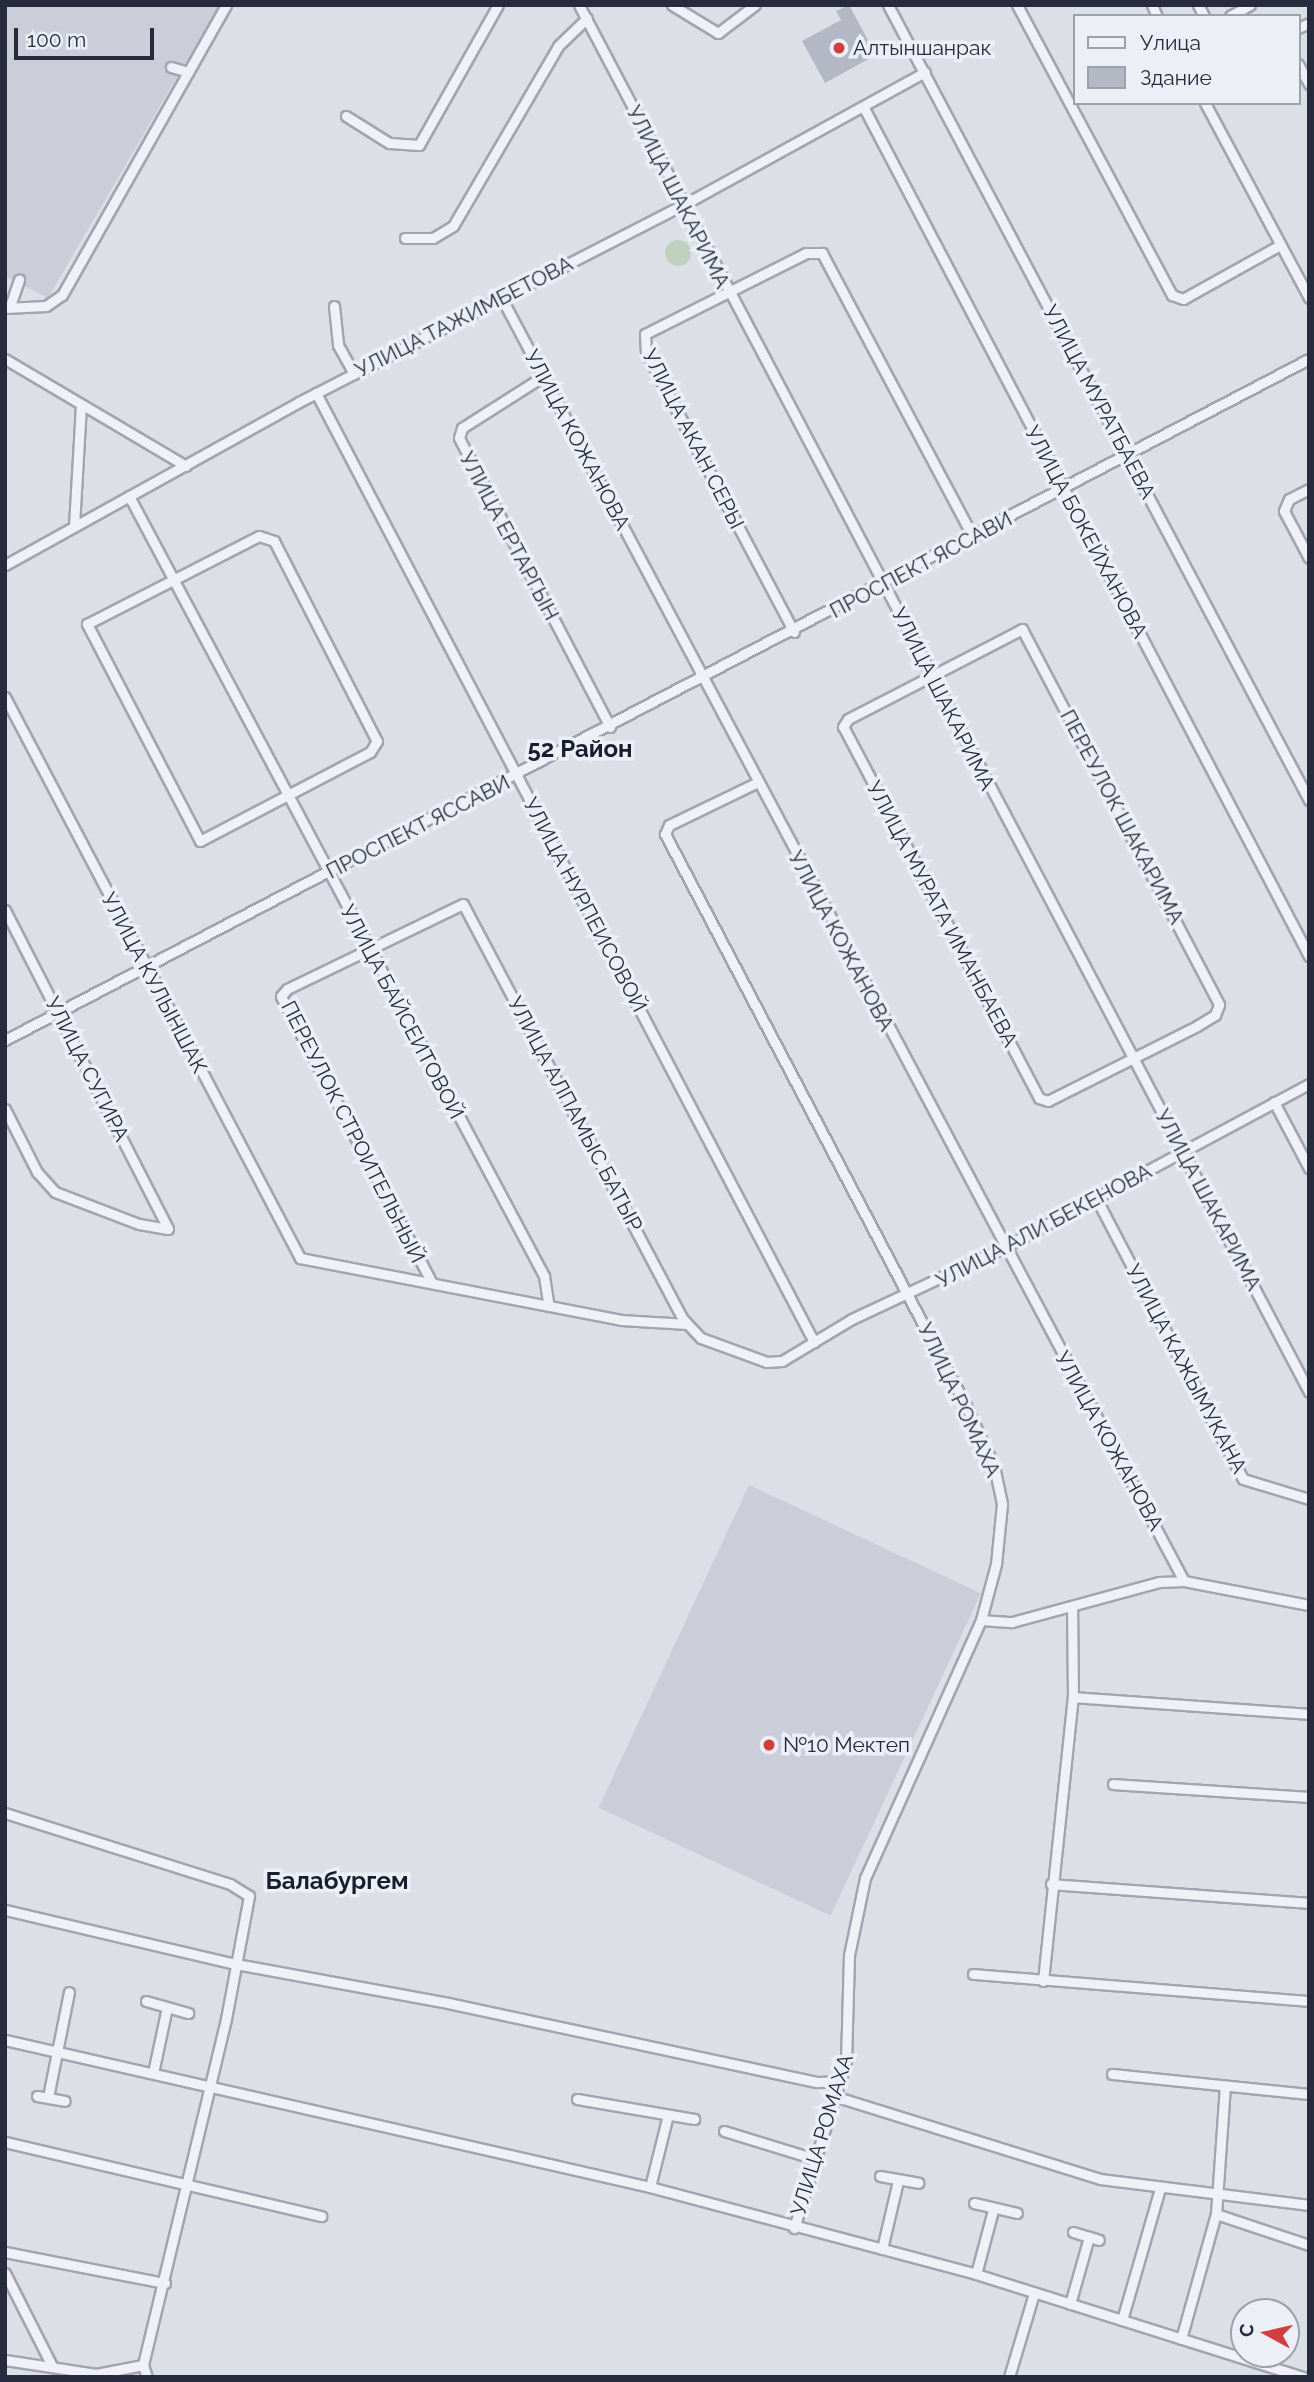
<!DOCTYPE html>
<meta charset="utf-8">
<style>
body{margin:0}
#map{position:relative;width:1314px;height:2382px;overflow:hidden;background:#dddfe7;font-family:Raleway,sans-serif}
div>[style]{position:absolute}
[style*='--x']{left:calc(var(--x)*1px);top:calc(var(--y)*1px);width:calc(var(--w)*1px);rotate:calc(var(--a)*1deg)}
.built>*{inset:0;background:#cbced9;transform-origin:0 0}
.green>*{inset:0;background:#c0d1be}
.round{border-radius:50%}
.building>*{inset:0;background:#b4b8c4}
.roads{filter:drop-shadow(2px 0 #a2a5b1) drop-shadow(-2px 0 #a2a5b1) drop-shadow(0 2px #a2a5b1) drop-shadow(0 -2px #a2a5b1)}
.minor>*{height:9px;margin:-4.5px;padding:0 4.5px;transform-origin:4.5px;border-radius:4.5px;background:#f0f1f6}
.dots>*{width:19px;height:19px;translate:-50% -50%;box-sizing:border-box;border:4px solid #eceff5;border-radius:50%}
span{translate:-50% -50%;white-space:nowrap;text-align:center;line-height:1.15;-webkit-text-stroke:7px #eceff5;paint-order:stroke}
.poi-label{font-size:21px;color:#262b3e}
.left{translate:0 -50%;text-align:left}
.street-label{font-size:21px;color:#262b3e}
.quarter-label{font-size:24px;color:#191d2f;font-weight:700}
.frame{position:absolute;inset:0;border:7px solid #262b3e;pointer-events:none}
.legend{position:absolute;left:1073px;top:14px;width:228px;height:91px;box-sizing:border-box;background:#eceff5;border:2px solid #9da1ac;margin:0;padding:9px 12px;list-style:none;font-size:21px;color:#262b3e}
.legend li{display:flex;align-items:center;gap:14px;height:35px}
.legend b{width:35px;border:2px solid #9da1ac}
.north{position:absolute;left:1230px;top:2298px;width:70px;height:70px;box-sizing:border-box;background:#eceff5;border:2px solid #9da1ac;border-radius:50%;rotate:278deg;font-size:19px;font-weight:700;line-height:28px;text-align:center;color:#262b3e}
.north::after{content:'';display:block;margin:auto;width:24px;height:32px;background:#d13e3d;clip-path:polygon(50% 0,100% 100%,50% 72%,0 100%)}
.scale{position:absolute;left:14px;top:28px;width:140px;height:32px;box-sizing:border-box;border:4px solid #262b3e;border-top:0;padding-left:9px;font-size:21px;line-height:24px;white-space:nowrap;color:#262b3e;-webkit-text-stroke:5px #eceff5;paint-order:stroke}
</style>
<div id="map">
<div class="built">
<div style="clip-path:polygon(5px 5px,219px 5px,48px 298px,5px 276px)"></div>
<div style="left:749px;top:1485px;width:256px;height:356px;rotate:25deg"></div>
</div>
<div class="green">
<div class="round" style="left:665px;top:240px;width:26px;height:26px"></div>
</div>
<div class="building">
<div style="clip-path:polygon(849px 5px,876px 55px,825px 83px,802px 41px,841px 20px,836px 11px)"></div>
</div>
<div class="roads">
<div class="minor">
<div style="--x:579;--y:5;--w:1567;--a:62.24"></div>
<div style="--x:672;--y:5;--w:54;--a:31.3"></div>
<div style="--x:718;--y:33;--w:46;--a:-37.1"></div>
<div style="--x:888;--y:5;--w:900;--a:62.1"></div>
<div style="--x:1017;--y:5;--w:329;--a:61.9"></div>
<div style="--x:1172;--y:295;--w:12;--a:20"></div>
<div style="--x:1183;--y:299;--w:111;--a:-29.1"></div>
<div style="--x:1152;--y:5;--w:12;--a:66"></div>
<div style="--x:1198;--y:5;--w:13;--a:61"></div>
<div style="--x:1230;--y:16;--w:23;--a:-29"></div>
<div style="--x:1298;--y:28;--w:12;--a:-24"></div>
<div style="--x:1298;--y:64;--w:23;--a:61"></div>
<div style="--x:171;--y:67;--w:18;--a:16"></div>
<div style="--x:1205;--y:103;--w:221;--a:61.9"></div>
<div style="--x:864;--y:108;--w:958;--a:62.31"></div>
<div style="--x:346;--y:116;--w:51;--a:32.1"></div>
<div style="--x:389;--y:143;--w:30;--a:4"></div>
<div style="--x:419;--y:145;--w:161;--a:-60.6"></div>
<div style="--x:405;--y:238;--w:28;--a:0"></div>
<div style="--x:433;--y:238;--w:23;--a:-31"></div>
<div style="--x:453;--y:226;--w:208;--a:-59.7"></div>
<div style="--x:558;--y:46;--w:40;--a:-44"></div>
<div style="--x:502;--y:299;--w:1452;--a:61.99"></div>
<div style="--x:10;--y:306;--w:28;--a:-71"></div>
<div style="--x:334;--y:306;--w:39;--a:84"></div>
<div style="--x:338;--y:345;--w:33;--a:61"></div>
<div style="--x:5;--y:308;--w:41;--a:-2.8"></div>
<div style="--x:46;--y:306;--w:19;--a:-35"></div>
<div style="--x:62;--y:295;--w:333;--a:-60.5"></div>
<div style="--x:5;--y:359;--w:210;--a:30.6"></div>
<div style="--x:542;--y:377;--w:95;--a:147.5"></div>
<div style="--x:462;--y:428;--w:10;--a:107"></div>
<div style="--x:459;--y:438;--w:326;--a:62.4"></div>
<div style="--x:316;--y:393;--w:1072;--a:62.31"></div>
<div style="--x:1309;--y:489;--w:22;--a:153"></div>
<div style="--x:1289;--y:499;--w:13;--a:113"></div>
<div style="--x:1284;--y:511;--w:53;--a:62"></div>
<div style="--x:129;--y:496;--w:884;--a:61.98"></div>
<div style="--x:544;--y:1276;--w:30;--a:81"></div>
<div style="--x:74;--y:526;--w:122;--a:-86.7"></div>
<div style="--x:259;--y:536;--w:16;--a:18"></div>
<div style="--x:274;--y:541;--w:225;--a:62.8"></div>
<div style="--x:377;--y:741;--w:13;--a:122"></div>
<div style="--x:370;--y:752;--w:192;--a:152.4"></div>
<div style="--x:200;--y:841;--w:245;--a:-117.5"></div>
<div style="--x:87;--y:624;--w:193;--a:-27.1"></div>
<div style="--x:5;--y:565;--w:336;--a:-29"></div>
<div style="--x:299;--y:402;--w:432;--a:-27.2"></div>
<div style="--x:683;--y:205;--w:276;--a:-28.8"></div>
<div style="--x:1022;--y:629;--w:424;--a:62.3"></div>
<div style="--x:1219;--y:1005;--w:11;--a:112"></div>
<div style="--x:1215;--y:1015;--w:21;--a:149"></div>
<div style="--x:1197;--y:1026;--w:167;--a:153.3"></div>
<div style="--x:1048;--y:1101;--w:9;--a:-162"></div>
<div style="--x:1039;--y:1098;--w:420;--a:-117.8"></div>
<div style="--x:843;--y:727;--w:9;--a:-58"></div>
<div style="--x:848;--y:719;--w:196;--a:-27.3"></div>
<div style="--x:794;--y:632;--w:316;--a:-117.9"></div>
<div style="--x:646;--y:353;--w:19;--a:-93"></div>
<div style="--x:645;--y:334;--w:180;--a:-26.7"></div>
<div style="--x:806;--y:253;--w:16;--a:0"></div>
<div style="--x:822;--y:253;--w:322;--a:62"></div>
<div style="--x:5;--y:697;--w:634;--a:62.26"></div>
<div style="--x:300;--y:1258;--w:327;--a:10.9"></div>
<div style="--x:621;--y:1320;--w:66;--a:3.5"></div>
<div style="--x:758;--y:782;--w:99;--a:154.2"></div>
<div style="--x:669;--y:825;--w:10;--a:114"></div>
<div style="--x:665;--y:834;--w:644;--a:62.24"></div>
<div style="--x:965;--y:1404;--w:68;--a:64.9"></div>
<div style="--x:994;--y:1466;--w:39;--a:78"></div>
<div style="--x:1002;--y:1504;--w:60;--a:95.7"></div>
<div style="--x:996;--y:1564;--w:58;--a:105"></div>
<div style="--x:981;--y:1620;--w:283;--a:114.2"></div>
<div style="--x:865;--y:1878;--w:79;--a:101.7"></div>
<div style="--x:849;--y:1955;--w:106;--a:91.6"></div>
<div style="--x:846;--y:2061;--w:175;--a:107.3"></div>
<div style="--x:5;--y:910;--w:358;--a:62.9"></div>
<div style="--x:5;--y:1040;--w:1471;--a:-27.58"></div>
<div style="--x:1274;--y:1102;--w:75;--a:62.1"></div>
<div style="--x:5;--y:1109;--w:71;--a:63.1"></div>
<div style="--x:37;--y:1172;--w:27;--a:48"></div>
<div style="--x:55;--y:1192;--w:90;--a:20.9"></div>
<div style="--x:139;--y:1224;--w:29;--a:10"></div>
<div style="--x:1096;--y:1198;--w:317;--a:62.4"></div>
<div style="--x:1243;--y:1479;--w:69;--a:16.9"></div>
<div style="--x:432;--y:1283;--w:324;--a:-117.8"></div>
<div style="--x:281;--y:996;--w:9;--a:-49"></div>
<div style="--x:287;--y:989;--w:195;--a:-25.8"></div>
<div style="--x:463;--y:904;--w:470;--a:62.1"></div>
<div style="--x:683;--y:1319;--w:26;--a:47"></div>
<div style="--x:701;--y:1338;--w:70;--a:20"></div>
<div style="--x:767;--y:1362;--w:15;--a:-4"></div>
<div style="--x:782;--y:1361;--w:82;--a:-31"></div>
<div style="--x:852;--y:1319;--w:167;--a:-25.2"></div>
<div style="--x:1003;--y:1248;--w:347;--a:-28.2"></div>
<div style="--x:981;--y:1620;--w:31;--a:4"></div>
<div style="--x:1012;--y:1622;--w:152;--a:-15.2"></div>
<div style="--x:1159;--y:1582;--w:25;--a:-2"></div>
<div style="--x:1184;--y:1581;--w:127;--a:10.9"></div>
<div style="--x:1073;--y:1697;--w:237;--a:4.1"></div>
<div style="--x:1113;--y:1784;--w:196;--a:3.8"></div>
<div style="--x:5;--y:1813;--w:236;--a:17.5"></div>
<div style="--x:230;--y:1884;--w:22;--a:32"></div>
<div style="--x:249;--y:1896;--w:125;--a:100.6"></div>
<div style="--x:226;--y:2019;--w:356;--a:103.5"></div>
<div style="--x:143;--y:2365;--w:13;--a:72"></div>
<div style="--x:1051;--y:1884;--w:259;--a:4.2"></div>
<div style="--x:5;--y:1910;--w:237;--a:13.2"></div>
<div style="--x:236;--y:1964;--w:216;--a:10.4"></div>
<div style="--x:448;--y:2003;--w:378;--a:12.1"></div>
<div style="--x:818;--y:2082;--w:23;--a:-2"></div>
<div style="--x:973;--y:1974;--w:337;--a:4.6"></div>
<div style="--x:1043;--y:1981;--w:286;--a:-84"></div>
<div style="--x:1073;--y:1697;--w:90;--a:-90.6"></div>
<div style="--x:146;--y:2001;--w:44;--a:15.9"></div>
<div style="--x:5;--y:2040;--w:662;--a:12.84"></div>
<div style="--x:650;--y:2187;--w:337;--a:14.9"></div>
<div style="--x:976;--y:2274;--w:343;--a:17.5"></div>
<div style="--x:153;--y:2073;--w:67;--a:-78"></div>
<div style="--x:1112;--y:2074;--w:198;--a:5.8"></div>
<div style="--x:37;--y:2096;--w:28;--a:10"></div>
<div style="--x:48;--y:2097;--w:107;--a:-78.7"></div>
<div style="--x:837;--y:2097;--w:275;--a:17.3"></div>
<div style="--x:1100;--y:2179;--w:211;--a:7.1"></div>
<div style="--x:577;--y:2099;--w:119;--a:9.7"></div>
<div style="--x:724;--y:2131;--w:98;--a:17.1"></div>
<div style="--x:5;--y:2142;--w:325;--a:13.2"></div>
<div style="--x:880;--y:2176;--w:39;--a:10"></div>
<div style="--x:650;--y:2187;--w:74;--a:-76"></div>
<div style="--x:974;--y:2203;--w:44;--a:13.1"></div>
<div style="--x:1216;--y:2214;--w:98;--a:18.4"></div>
<div style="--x:1073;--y:2232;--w:27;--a:17"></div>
<div style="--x:882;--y:2249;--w:70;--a:-76.8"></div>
<div style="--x:5;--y:2252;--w:163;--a:11"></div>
<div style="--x:5;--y:2273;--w:104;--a:63.2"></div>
<div style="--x:976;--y:2274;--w:66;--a:-75.1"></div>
<div style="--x:1070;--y:2304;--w:70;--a:-74.2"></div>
<div style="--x:1122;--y:2320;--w:137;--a:-73.9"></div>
<div style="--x:1181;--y:2339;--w:130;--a:-74.4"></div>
<div style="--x:1216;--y:2214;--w:128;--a:-86"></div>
<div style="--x:5;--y:2360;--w:92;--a:8.7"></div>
<div style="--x:96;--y:2374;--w:48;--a:-10.8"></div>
<div style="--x:1009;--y:2377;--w:88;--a:-73.4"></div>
</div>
</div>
<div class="dots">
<div style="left:839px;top:48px;background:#d13e3d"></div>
<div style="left:769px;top:1745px;background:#d13e3d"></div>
</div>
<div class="poi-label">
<span class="left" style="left:853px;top:48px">Алтыншанрак</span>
<span class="left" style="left:783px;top:1745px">№10 Мектеп</span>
</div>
<div class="street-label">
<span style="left:678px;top:197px;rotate:63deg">УЛИЦА ШАКАРИМА</span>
<span style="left:464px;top:317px;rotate:-27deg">УЛИЦА ТАЖИМБЕТОВА</span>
<span style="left:1099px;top:402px;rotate:62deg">УЛИЦА МУРАТБАЕВА</span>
<span style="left:693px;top:439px;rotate:63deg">УЛИЦА АКАН СЕРЫ</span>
<span style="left:577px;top:440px;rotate:62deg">УЛИЦА КОЖАНОВА</span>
<span style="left:1086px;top:532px;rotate:62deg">УЛИЦА БОКЕЙХАНОВА</span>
<span style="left:509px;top:536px;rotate:62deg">УЛИЦА ЕРТАРГЫН</span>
<span style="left:921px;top:565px;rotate:-28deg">ПРОСПЕКТ ЯССАВИ</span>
<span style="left:943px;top:699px;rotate:63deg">УЛИЦА ШАКАРИМА</span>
<span style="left:1122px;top:817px;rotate:62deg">ПЕРЕУЛОК ШАКАРИМА</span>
<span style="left:418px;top:827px;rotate:-27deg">ПРОСПЕКТ ЯССАВИ</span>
<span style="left:585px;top:905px;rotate:62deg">УЛИЦА НУРПЕИСОВОЙ</span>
<span style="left:942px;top:914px;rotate:62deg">УЛИЦА МУРАТА ИМАНБАЕВА</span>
<span style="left:841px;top:941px;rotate:62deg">УЛИЦА КОЖАНОВА</span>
<span style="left:154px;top:983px;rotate:62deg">УЛИЦА КУЛЫНШАК</span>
<span style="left:402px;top:1012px;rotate:62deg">УЛИЦА БАЙСЕИТОВОЙ</span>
<span style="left:87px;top:1069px;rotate:63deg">УЛИЦА СУГИРА</span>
<span style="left:575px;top:1114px;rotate:62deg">УЛИЦА АЛПАМЫС БАТЫР</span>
<span style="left:353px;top:1132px;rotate:63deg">ПЕРЕУЛОК СТРОИТЕЛЬНЫЙ</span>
<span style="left:1208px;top:1200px;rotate:62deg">УЛИЦА ШАКАРИМА</span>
<span style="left:1044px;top:1226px;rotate:-28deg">УЛИЦА АЛИ БЕКЕНОВА</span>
<span style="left:1186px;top:1369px;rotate:62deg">УЛИЦА КАЖЫМУКАНА</span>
<span style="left:959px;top:1400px;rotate:65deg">УЛИЦА РОМАХА</span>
<span style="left:1109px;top:1441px;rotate:61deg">УЛИЦА КОЖАНОВА</span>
<span style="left:822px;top:2135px;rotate:-73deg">УЛИЦА РОМАХА</span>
</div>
<div class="quarter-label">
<span style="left:580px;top:749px">52 Район</span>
<span style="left:337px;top:1881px">Балабургем</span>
</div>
<div class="frame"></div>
<ul class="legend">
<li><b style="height:9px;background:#f0f1f6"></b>Улица</li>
<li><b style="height:19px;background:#b4b8c4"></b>Здание</li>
</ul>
<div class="north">С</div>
<div class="scale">100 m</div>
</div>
